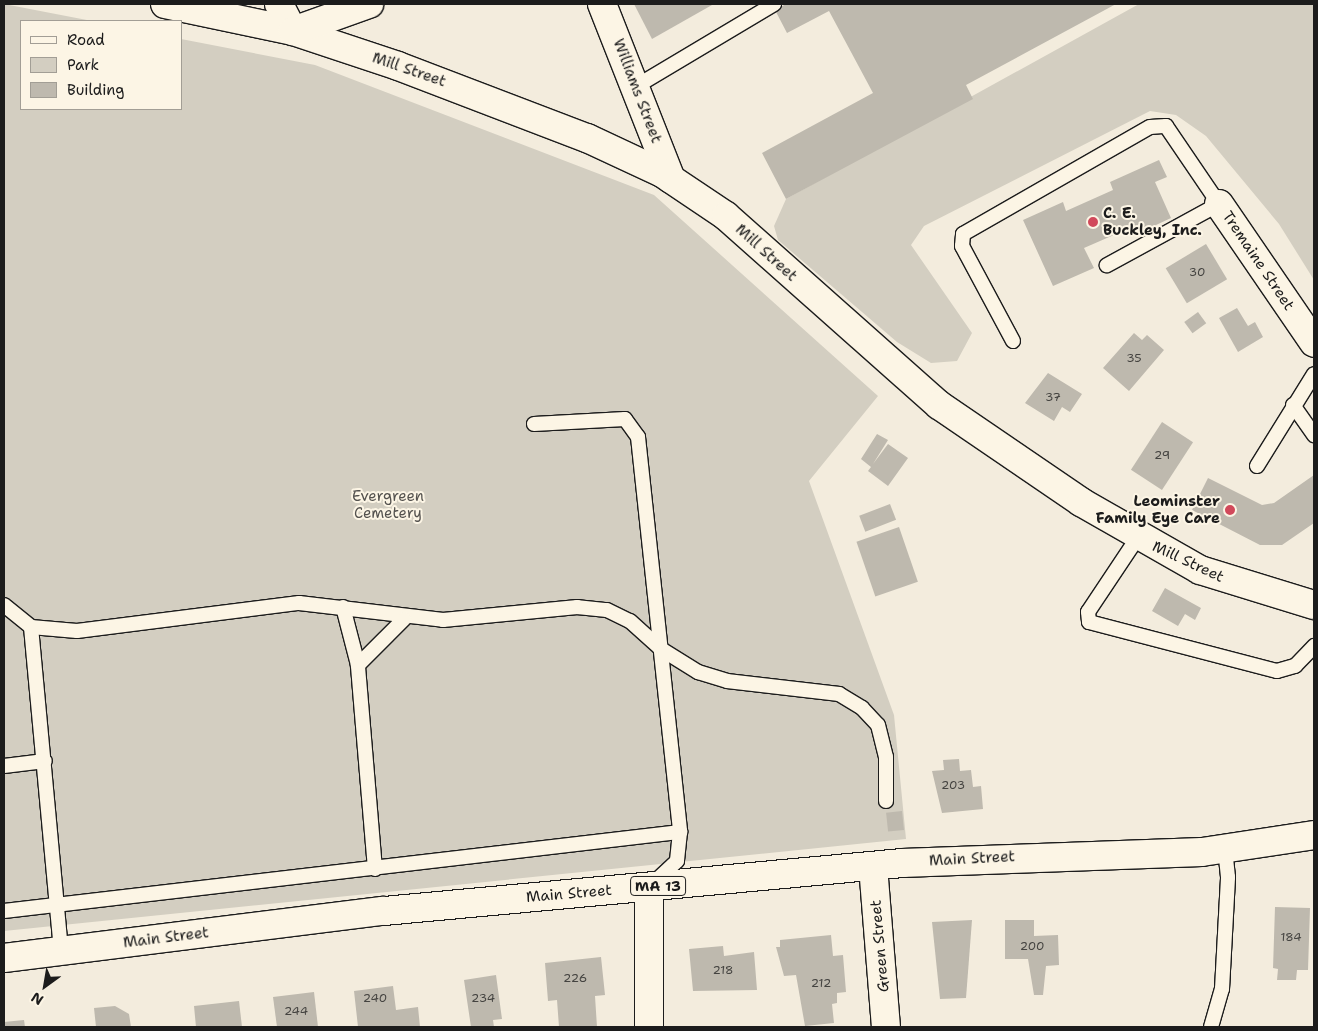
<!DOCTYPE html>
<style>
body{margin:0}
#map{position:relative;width:1318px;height:1031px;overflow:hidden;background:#f3ecdd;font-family:"Shantell Sans",sans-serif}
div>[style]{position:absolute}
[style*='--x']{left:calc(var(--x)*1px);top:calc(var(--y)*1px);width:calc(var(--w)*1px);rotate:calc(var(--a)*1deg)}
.green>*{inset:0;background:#d3cec1}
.building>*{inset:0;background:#beb9ae;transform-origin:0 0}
.roads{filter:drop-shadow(1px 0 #1c1c1c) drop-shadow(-1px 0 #1c1c1c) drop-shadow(0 1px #1c1c1c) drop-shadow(0 -1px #1c1c1c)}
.lane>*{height:14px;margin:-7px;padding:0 7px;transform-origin:7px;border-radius:7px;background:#fcf5e5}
.street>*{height:28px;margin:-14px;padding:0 14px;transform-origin:14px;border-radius:14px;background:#fcf5e5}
.secondary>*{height:28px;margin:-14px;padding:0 14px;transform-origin:14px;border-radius:14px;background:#fcf5e5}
.primary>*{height:28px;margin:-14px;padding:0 14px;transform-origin:14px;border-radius:14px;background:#fcf5e5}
.dots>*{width:14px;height:14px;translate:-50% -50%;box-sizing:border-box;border:2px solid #fcf5e5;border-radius:50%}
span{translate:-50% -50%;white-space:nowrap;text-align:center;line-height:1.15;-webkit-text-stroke:4px #fcf5e5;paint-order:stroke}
.number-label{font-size:12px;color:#444340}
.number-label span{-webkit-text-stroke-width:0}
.shield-label span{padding:1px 4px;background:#fcf5e5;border:1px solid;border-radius:4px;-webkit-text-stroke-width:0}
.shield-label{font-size:14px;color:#1c1c1c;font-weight:700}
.street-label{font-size:15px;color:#1c1c1c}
.poi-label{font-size:15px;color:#1c1c1c;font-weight:700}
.left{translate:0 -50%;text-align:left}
.right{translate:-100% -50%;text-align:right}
.park-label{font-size:15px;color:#53514e}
.frame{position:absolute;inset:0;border:5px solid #1c1c1c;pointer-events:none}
.legend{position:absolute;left:20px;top:20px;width:162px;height:90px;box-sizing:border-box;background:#fcf5e5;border:1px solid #a29e95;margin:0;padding:6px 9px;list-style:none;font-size:15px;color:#1c1c1c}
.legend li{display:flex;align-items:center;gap:10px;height:25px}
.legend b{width:25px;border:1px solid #a29e95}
.north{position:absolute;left:20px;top:961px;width:50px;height:50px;-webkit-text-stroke:4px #fcf5e5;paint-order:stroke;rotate:212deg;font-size:14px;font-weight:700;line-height:20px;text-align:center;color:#1c1c1c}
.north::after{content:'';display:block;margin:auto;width:18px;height:22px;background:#1c1c1c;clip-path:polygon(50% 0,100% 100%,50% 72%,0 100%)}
</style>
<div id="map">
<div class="green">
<div style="clip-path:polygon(4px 4px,92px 21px,21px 21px,21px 109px,181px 109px,181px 39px,315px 65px,654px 195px,878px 396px,809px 481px,894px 715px,906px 839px,4px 931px)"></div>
<div style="clip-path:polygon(1139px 4px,1314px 4px,1314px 280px,1279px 224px,1206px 136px,1176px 115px,1150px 111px,924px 226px,911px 245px,972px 333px,957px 361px,931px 363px,897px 342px,778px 240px,774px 226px,786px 199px)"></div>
</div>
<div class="building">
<div style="clip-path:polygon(634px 4px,711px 4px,712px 5px,652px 39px)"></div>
<div style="clip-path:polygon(786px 4px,1116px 4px,966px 85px,973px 99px,786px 199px,762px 153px,873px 93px,829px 11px,787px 33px,775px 10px)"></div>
<div style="clip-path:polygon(1159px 160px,1167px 177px,1155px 182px,1171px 218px,1156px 225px,1159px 233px,1148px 238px,1144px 229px,1126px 237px,1123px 231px,1084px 248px,1094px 268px,1053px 286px,1023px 220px,1063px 202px,1066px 211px,1113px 190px,1110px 182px)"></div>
<div style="left:1206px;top:244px;width:41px;height:47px;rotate:59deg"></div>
<div style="clip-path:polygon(1237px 308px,1248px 326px,1255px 322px,1263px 337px,1238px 352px,1219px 318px)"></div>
<div style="left:1198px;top:312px;width:14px;height:17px;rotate:54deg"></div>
<div style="clip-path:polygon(1134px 333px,1142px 340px,1147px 335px,1164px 350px,1129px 391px,1103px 368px)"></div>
<div style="clip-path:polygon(1048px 373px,1082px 394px,1070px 412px,1062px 407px,1054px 421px,1025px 403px)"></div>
<div style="left:1162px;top:422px;width:37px;height:57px;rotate:33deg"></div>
<div style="clip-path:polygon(877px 434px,888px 440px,873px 464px,888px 444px,908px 458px,888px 486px,868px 471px,871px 467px,861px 459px)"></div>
<div style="clip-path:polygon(1314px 475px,1314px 523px,1282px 545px,1260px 545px,1192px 510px,1208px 478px,1262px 505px,1274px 503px)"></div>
<div style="left:890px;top:504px;width:17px;height:33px;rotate:69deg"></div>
<div style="left:899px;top:527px;width:58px;height:45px;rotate:71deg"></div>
<div style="clip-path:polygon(1165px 588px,1201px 608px,1195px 620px,1185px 614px,1178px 626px,1152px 611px)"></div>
<div style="clip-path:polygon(959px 759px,960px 771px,971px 770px,973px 787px,981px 786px,983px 809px,942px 813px,932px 771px,944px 770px,943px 760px)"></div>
<div style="left:902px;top:811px;width:19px;height:16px;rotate:84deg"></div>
<div style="clip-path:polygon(1275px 907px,1310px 908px,1308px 970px,1297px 970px,1296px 980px,1277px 980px,1278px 969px,1273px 968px)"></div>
<div style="clip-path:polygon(972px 920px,966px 998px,940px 999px,932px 922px)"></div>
<div style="clip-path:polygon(1005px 920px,1034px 920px,1034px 936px,1058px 935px,1059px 965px,1046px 966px,1043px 995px,1034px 995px,1028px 959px,1005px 959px)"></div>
<div style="clip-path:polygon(831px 935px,833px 956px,843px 955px,846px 992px,837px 993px,837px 1003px,832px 1004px,834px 1023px,805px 1026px,796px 975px,784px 976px,776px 947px,780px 947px,780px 940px)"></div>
<div style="clip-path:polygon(723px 946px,724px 956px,754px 952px,757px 990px,693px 991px,689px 949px)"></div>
<div style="clip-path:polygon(601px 957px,605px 995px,595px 996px,597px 1027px,559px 1027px,557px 1000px,548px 1001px,545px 963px)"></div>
<div style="clip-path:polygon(496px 975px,502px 1019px,493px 1020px,494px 1027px,471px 1027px,464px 980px)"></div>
<div style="clip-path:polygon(393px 986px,396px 1010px,418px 1007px,420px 1027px,358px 1027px,354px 991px)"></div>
<div style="clip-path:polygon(314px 992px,318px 1027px,277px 1027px,273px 997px)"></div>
<div style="clip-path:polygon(239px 1001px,242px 1027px,196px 1027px,194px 1006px)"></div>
<div style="clip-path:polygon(115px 1006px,129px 1014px,131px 1027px,96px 1027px,94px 1008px)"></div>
<div style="clip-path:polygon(24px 1020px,25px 1027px,4px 1027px,4px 1022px)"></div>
</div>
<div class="roads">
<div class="lane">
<div style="--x:635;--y:87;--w:162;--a:-30.8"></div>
<div style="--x:1013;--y:341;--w:108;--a:-118.2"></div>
<div style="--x:962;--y:246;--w:12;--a:-85"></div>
<div style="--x:963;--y:234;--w:215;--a:-29.8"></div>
<div style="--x:1150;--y:127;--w:16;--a:-4"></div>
<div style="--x:1166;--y:126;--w:94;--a:55.8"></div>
<div style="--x:1219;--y:204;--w:128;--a:151.4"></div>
<div style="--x:1293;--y:405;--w:37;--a:55"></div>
<div style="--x:534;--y:424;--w:91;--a:-3.1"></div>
<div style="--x:625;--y:419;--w:22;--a:54"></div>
<div style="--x:638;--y:437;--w:397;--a:83.9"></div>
<div style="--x:680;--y:832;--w:29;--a:96"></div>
<div style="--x:677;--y:861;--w:33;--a:137"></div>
<div style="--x:1257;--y:466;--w:108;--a:-58.2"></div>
<div style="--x:1138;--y:537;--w:90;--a:123.7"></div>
<div style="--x:1088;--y:612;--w:10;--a:84"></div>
<div style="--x:1089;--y:622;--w:194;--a:14.6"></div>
<div style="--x:1277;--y:671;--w:19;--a:-16"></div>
<div style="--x:1295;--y:666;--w:28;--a:-46"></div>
<div style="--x:4;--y:605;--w:35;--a:39"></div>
<div style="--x:31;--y:627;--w:325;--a:84.7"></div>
<div style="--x:343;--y:607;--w:60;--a:75.5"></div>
<div style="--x:31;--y:627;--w:46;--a:5"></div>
<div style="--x:77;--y:631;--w:224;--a:-7.2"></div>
<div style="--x:299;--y:603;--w:145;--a:6.7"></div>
<div style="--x:443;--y:620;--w:135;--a:-5.5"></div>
<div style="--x:577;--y:607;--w:30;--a:6"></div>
<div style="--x:607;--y:610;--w:25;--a:26"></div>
<div style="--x:630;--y:621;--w:42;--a:42.1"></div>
<div style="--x:661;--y:649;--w:44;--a:31.9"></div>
<div style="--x:698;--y:672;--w:30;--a:17"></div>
<div style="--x:727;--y:681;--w:113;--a:6.6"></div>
<div style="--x:839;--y:694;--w:27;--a:31"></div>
<div style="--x:862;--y:708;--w:23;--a:47"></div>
<div style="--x:878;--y:725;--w:33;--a:76"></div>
<div style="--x:886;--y:757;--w:44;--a:90"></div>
<div style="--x:4;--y:766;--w:41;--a:-7"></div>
<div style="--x:375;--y:869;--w:205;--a:-94.8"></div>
<div style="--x:358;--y:665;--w:65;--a:-45"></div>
<div style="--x:4;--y:911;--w:681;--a:-6.67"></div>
<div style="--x:1211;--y:1027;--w:40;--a:-74"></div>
<div style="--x:1222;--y:989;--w:112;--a:-86.9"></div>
<div style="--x:1228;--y:877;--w:28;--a:-96"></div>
</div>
<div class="street">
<div style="--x:279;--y:4;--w:30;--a:63"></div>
<div style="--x:602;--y:4;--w:188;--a:68.5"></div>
<div style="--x:1219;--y:204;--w:168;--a:55.6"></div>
<div style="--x:873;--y:866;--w:162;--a:85.4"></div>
<div style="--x:649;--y:1027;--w:140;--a:-90"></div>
</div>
<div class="secondary">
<div style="--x:165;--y:4;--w:131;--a:11.9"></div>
<div style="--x:293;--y:31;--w:111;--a:18.4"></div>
<div style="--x:398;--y:66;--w:202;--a:20.9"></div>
<div style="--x:587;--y:138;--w:83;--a:25"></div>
<div style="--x:662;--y:173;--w:77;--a:33.9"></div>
<div style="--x:726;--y:216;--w:285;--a:41.6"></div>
<div style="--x:939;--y:405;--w:172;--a:34.3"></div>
<div style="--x:1081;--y:502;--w:137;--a:29.7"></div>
<div style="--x:1200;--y:570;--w:119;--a:17.1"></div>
<div style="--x:293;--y:31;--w:81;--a:-19.6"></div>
</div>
<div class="primary">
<div style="--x:4;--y:958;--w:383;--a:-7.1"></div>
<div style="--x:384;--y:911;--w:520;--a:-5.29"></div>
<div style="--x:902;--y:863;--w:300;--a:-2.1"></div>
<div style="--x:1202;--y:852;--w:113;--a:-8.6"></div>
</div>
</div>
<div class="dots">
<div style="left:1093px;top:222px;background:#d1495b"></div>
<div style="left:1230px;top:510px;background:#d1495b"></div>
</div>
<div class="number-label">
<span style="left:1197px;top:273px">30</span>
<span style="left:1134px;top:359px">35</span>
<span style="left:1053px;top:398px">37</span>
<span style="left:1162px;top:456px">29</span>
<span style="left:953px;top:786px">203</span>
<span style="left:1291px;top:938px">184</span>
<span style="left:1032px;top:947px">200</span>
<span style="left:723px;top:971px">218</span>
<span style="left:575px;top:979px">226</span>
<span style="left:821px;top:984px">212</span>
<span style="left:375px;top:999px">240</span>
<span style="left:483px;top:999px">234</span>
<span style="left:296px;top:1012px">244</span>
</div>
<div class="shield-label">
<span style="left:658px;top:886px">MA 13</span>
</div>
<div class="street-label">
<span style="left:409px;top:70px;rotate:19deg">Mill Street</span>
<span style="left:637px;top:91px;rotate:69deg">Williams Street</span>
<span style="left:766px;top:253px;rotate:42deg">Mill Street</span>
<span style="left:1258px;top:261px;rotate:56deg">Tremaine Street</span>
<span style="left:1188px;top:562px;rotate:25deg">Mill Street</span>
<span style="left:972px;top:859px;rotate:-3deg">Main Street</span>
<span style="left:569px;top:894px;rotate:-5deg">Main Street</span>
<span style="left:166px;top:938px;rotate:-7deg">Main Street</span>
<span style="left:880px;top:946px;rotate:-95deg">Green Street</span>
</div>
<div class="poi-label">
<span class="left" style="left:1103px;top:222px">C. E.<br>Buckley, Inc.</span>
<span class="right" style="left:1220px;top:510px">Leominster<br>Family Eye Care</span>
</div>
<div class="park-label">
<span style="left:388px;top:505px">Evergreen<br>Cemetery</span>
</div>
<div class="frame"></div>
<ul class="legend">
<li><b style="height:6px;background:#fcf5e5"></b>Road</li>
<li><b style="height:14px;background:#d3cec1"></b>Park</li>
<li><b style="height:14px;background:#beb9ae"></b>Building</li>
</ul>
<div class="north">N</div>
</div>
